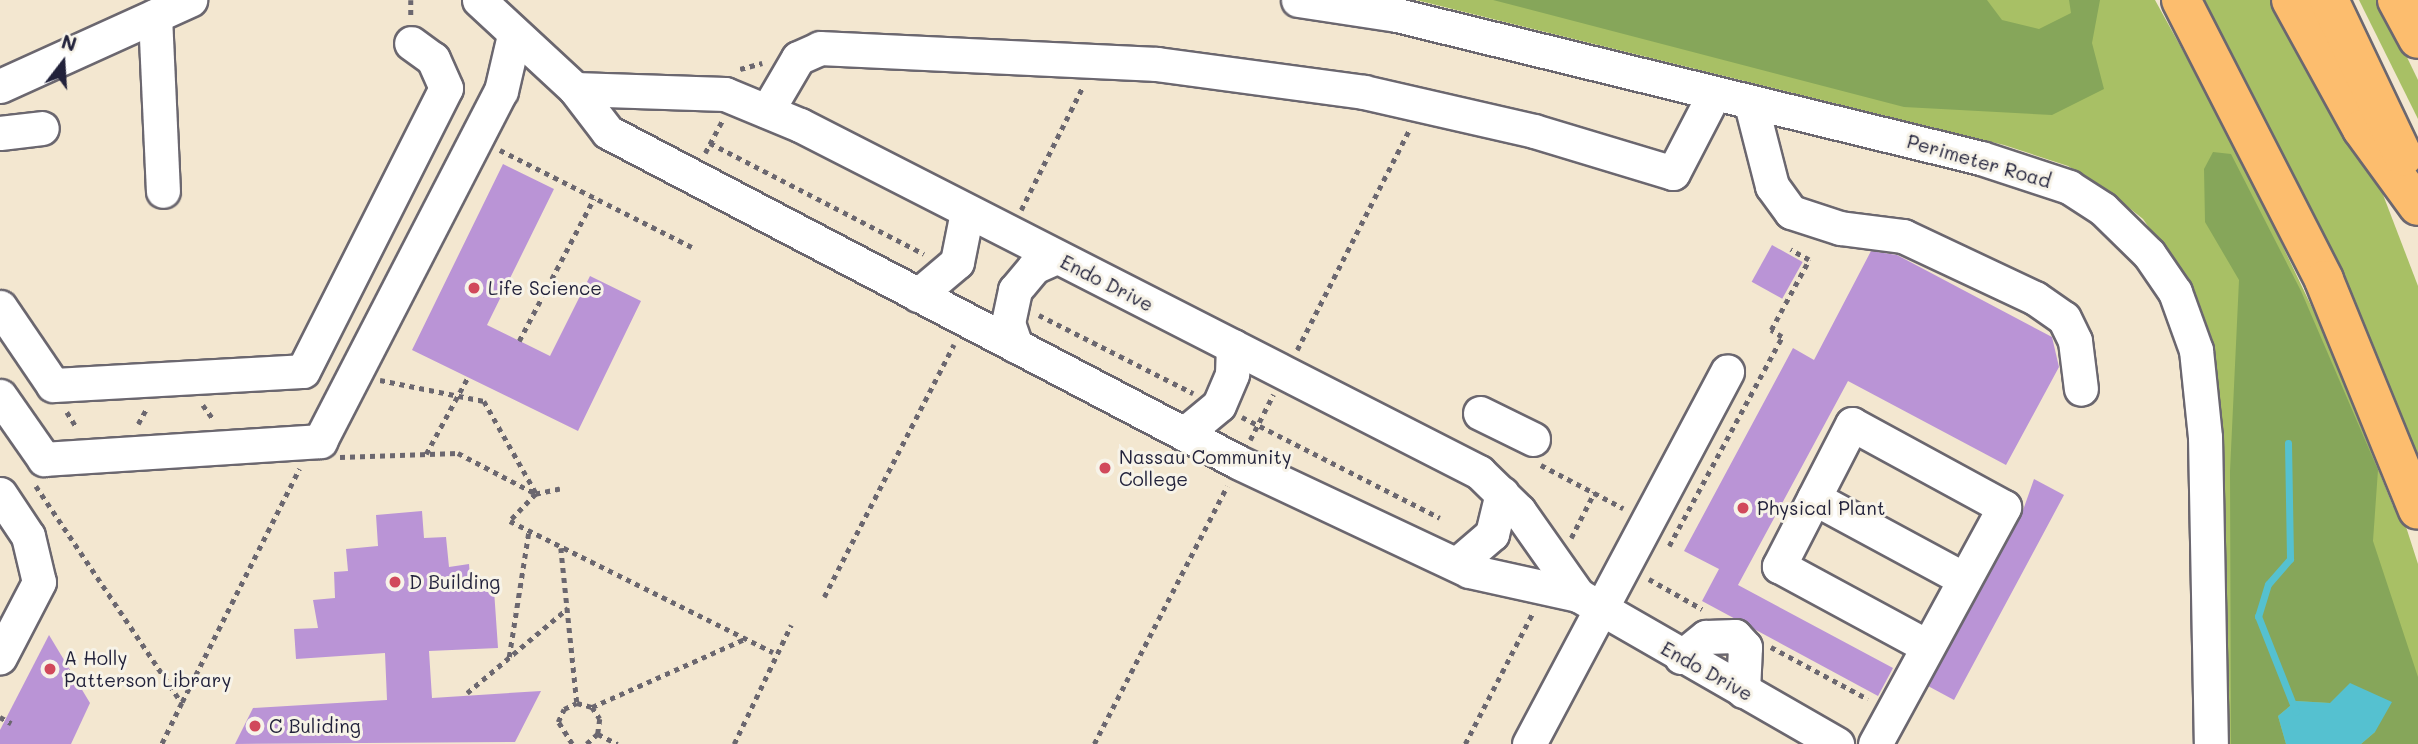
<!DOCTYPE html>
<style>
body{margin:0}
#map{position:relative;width:2418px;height:744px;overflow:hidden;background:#f3e7d0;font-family:Mali,sans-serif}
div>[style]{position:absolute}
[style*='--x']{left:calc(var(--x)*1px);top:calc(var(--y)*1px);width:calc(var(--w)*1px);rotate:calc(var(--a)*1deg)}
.green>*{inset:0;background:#a8c065}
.forest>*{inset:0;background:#86a65a}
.water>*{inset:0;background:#55c1d0}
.stream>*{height:7px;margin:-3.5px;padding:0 3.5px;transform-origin:3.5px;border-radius:3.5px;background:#55c1d0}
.building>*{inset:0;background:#ba94d6;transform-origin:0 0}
.path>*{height:4.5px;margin-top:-2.25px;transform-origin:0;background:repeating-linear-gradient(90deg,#6b676f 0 5px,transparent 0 10px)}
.roads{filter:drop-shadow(2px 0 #6b676f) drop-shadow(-2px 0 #6b676f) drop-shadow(0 2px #6b676f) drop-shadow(0 -2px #6b676f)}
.minor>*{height:33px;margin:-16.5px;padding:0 16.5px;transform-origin:16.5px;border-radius:16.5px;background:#fff}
.highway>*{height:38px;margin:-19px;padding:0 19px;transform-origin:19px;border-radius:19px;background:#fcbd6e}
.dots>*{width:19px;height:19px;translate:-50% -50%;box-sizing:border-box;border:4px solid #f7f3e8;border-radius:50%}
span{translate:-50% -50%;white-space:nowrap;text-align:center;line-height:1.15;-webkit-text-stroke:6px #f7f3e8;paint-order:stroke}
.street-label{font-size:19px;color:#22223b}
.poi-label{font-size:19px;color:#22223b}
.left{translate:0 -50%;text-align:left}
.north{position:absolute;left:28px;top:28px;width:70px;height:70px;-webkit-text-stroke:5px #f7f3e8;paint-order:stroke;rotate:17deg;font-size:19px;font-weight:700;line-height:28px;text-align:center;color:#22223b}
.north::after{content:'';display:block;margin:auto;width:24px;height:32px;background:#22223b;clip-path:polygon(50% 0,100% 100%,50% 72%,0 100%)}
</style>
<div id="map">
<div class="green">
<div style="clip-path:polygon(1416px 0,2155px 0,2232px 140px,2317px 318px,2393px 506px,2399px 505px,2418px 564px,2418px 744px,2223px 744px,2170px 258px,2143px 219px,2107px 190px,2068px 166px,2004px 145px)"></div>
<div style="clip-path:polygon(2201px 0,2280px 0,2382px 192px,2418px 286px,2418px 468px)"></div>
<div style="clip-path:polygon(2359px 0,2377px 0,2388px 18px,2418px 80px,2418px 119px)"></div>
</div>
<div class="forest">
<div style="clip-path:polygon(1493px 0,1987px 0,2002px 20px,2039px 29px,2071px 13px,2069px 0,2100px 0,2092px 43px,2104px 89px,2052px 115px,1904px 107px)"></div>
<div style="clip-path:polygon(2213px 152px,2231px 154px,2301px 291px,2378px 470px,2373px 541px,2418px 677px,2418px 744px,2361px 744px,2375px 732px,2330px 703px,2296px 701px,2278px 716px,2286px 744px,2231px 744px,2230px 471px,2239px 280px,2205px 222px,2204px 169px)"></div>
</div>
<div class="water">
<div style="clip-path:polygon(2350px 683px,2392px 702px,2375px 732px,2361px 744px,2286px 744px,2278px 716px,2296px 701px,2330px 703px)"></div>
</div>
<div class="stream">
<div style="--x:2288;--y:443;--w:116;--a:89"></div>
<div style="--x:2290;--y:559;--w:33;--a:131"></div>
<div style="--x:2268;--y:584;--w:34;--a:107"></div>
<div style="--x:2258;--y:616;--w:103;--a:68.4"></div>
</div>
<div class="building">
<div style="clip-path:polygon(503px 164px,554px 189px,487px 325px,550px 356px,590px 276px,641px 301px,578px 431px,412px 350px)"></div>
<div style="left:1772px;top:245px;width:35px;height:42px;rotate:29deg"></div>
<div style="clip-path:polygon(1871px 251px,1897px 255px,2052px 337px,2059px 367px,2006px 465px,1848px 381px,1738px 585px,1893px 668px,1878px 696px,1702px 601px,1719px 569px,1684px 551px,1793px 348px,1814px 360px)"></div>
<div style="clip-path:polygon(2034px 479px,2064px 495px,1954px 700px,1928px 686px,2021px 516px)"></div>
<div style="clip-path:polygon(422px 511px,424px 538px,446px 537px,449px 567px,469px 564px,471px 590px,494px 590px,498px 648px,429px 651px,432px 698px,541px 691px,515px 742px,235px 744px,253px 708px,387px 700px,385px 653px,296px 659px,294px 629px,318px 628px,313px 600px,335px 598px,334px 572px,348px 571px,346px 549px,378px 546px,376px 515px)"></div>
<div style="clip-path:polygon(49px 635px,90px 703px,71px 744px,0 744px,0 730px)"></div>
</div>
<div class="path">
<div style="--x:411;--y:0;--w:17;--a:90"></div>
<div style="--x:740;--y:69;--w:23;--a:-15"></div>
<div style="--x:710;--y:143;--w:241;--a:27.4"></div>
<div style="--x:500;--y:150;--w:215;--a:26.8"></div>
<div style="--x:705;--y:153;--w:36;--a:-62"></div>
<div style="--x:1021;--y:210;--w:139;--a:-63.4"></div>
<div style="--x:1039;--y:315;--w:173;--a:26.9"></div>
<div style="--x:519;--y:341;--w:161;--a:-62.3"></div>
<div style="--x:1297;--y:350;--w:247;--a:-63"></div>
<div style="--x:380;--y:380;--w:106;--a:11.4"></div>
<div style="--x:484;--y:401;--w:106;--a:60.5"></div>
<div style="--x:203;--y:405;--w:19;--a:54"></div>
<div style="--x:67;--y:412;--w:19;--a:58"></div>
<div style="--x:1242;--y:417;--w:222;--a:27"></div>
<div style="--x:138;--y:424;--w:18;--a:-61"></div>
<div style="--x:1250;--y:440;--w:51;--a:-62.9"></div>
<div style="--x:426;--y:454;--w:88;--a:-61.4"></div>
<div style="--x:340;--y:457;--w:118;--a:-1.9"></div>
<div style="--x:458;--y:453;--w:88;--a:27.7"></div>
<div style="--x:1541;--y:465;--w:93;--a:27.7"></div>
<div style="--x:36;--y:486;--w:262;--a:56.1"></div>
<div style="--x:182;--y:703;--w:46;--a:116"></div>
<div style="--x:560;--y:489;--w:25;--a:168"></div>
<div style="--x:536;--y:494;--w:37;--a:134"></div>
<div style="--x:510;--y:521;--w:294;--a:26.5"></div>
<div style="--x:1571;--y:538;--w:51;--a:-62.9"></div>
<div style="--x:1669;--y:546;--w:238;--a:-61.6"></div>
<div style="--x:1782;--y:337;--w:13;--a:-148"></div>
<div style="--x:1771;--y:330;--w:80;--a:-61.5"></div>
<div style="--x:1809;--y:260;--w:21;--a:-151"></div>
<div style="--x:561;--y:548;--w:156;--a:84.1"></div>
<div style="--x:1649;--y:579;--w:61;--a:29.5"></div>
<div style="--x:824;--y:597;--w:284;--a:-62.8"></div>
<div style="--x:1771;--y:647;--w:110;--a:28.2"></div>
<div style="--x:509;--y:657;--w:129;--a:-81.1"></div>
<div style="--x:467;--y:693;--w:132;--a:-40.1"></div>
<div style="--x:182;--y:702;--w:261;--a:-63.3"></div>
<div style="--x:592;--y:707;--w:167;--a:-24"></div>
<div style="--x:0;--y:717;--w:13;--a:29"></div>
<div style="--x:598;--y:734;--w:22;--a:27"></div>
<div style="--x:572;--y:744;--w:26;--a:-122"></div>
<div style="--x:558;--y:722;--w:14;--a:-65"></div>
<div style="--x:564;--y:709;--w:14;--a:-25"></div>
<div style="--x:577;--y:703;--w:16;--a:15"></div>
<div style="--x:592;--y:707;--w:14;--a:56"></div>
<div style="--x:600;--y:719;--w:15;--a:98"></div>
<div style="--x:598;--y:734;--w:15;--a:138"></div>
<div style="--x:734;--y:744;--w:132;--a:-64.4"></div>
<div style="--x:1094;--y:744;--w:290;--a:-62.7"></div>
<div style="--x:1465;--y:744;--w:146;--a:-62.7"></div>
</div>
<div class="roads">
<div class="minor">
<div style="--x:479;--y:0;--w:131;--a:42.8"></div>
<div style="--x:575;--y:89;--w:54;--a:52.5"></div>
<div style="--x:608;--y:132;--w:713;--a:27.64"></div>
<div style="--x:1240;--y:463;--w:253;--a:25.2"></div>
<div style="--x:1469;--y:571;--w:112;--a:12.4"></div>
<div style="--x:1578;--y:595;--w:299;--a:29.9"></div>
<div style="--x:1298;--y:0;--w:100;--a:8.6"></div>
<div style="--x:1397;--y:15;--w:601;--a:13.76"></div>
<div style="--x:1981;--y:158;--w:93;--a:18.2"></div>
<div style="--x:2069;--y:187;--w:40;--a:32.9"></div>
<div style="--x:2103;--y:209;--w:64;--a:44.4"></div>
<div style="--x:2149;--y:254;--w:46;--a:55.6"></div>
<div style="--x:2175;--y:292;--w:62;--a:70.1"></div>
<div style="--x:2196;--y:350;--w:87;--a:84.1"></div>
<div style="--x:2205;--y:437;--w:307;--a:88.9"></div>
<div style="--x:155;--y:16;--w:175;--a:87.4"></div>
<div style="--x:0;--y:86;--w:209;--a:-24.4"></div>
<div style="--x:575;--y:89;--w:150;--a:1.9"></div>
<div style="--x:725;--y:94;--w:81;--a:22.5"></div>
<div style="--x:800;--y:125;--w:763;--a:27.07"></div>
<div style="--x:1479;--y:472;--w:56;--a:44.3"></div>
<div style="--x:1519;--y:511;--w:103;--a:54.9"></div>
<div style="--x:1751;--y:104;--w:85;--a:75.6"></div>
<div style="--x:1772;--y:186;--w:32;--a:54"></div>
<div style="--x:1791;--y:212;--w:52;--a:18.1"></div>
<div style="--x:1840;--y:228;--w:64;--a:7.2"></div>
<div style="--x:1903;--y:236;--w:146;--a:25.2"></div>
<div style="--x:2035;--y:298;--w:35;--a:35"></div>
<div style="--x:2064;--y:318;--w:25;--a:64"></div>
<div style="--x:2075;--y:341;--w:48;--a:82.9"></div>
<div style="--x:767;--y:111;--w:61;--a:-59.7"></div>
<div style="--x:798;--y:58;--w:24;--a:-24"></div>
<div style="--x:820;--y:48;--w:337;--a:2.7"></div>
<div style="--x:1157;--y:64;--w:209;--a:7.7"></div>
<div style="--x:1364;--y:92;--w:174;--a:12.9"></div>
<div style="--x:1534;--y:131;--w:145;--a:16.8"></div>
<div style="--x:1673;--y:173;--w:89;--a:-62.6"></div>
<div style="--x:0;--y:133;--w:42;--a:-6.8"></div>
<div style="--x:918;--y:295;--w:51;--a:-40.2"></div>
<div style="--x:957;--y:262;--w:51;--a:-78.7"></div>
<div style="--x:0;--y:307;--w:94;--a:55.8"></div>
<div style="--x:53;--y:385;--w:250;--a:-3.2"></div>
<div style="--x:303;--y:371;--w:317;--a:-63.2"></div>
<div style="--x:446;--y:88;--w:32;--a:-114"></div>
<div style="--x:433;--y:59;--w:27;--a:-144"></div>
<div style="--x:1016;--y:346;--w:24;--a:-109"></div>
<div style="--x:1008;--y:323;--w:34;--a:-78"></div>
<div style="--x:1015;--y:290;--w:30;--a:-50"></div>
<div style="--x:1034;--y:267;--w:24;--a:-24"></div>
<div style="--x:0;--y:396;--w:77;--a:55.1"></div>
<div style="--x:44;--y:459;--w:277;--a:-3.7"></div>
<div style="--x:320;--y:441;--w:394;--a:-62.7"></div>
<div style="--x:501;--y:91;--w:57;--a:-76.9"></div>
<div style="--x:1480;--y:413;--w:59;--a:26.1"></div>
<div style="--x:1184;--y:434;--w:45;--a:-39.6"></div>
<div style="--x:1219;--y:405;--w:34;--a:-67"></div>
<div style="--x:1232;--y:374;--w:28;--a:-88"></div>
<div style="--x:0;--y:494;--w:50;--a:56.3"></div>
<div style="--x:28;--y:536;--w:47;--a:76.6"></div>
<div style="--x:39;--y:582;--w:85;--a:117.5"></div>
<div style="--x:1814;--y:498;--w:170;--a:28.4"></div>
<div style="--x:1457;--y:564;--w:46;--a:-40.6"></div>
<div style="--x:1492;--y:534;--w:42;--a:-76.3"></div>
<div style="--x:1681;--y:657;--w:32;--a:-39"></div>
<div style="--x:1706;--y:637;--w:29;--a:-2"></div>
<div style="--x:1735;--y:636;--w:15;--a:48"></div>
<div style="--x:1745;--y:647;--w:44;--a:92.6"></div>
<div style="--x:1529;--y:744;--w:422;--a:-62"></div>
<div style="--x:1875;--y:744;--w:270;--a:-61.4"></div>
<div style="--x:2004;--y:507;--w:173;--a:-151.4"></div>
<div style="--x:1852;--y:424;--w:160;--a:117.2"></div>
<div style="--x:1779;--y:566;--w:168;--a:28.4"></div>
</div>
<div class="highway">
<div style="--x:2181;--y:0;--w:314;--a:62.9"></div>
<div style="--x:2324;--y:280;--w:248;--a:67.8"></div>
<div style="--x:2291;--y:0;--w:147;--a:61.2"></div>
<div style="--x:2362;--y:129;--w:95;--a:54"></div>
<div style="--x:2329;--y:0;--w:173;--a:64.6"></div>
<div style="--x:2397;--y:0;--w:44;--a:61.7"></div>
</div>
</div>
<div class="dots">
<div style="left:474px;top:288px;background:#d1495b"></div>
<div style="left:1105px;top:468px;background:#d1495b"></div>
<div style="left:1743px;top:508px;background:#d1495b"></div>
<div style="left:395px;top:582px;background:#d1495b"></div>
<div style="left:50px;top:669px;background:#d1495b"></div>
<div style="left:255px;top:726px;background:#d1495b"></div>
</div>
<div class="street-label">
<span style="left:1979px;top:161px;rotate:16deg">Perimeter Road</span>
<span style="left:1107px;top:283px;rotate:27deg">Endo Drive</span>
<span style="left:1707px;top:671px;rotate:29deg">Endo Drive</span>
</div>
<div class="poi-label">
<span class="left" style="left:488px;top:288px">Life Science</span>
<span class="left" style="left:1119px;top:468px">Nassau Community<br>College</span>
<span class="left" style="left:1757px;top:508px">Physical Plant</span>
<span class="left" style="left:409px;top:582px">D Building</span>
<span class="left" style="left:64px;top:669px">A Holly<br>Patterson Library</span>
<span class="left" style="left:269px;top:726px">C Buliding</span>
</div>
<div class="north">N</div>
</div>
